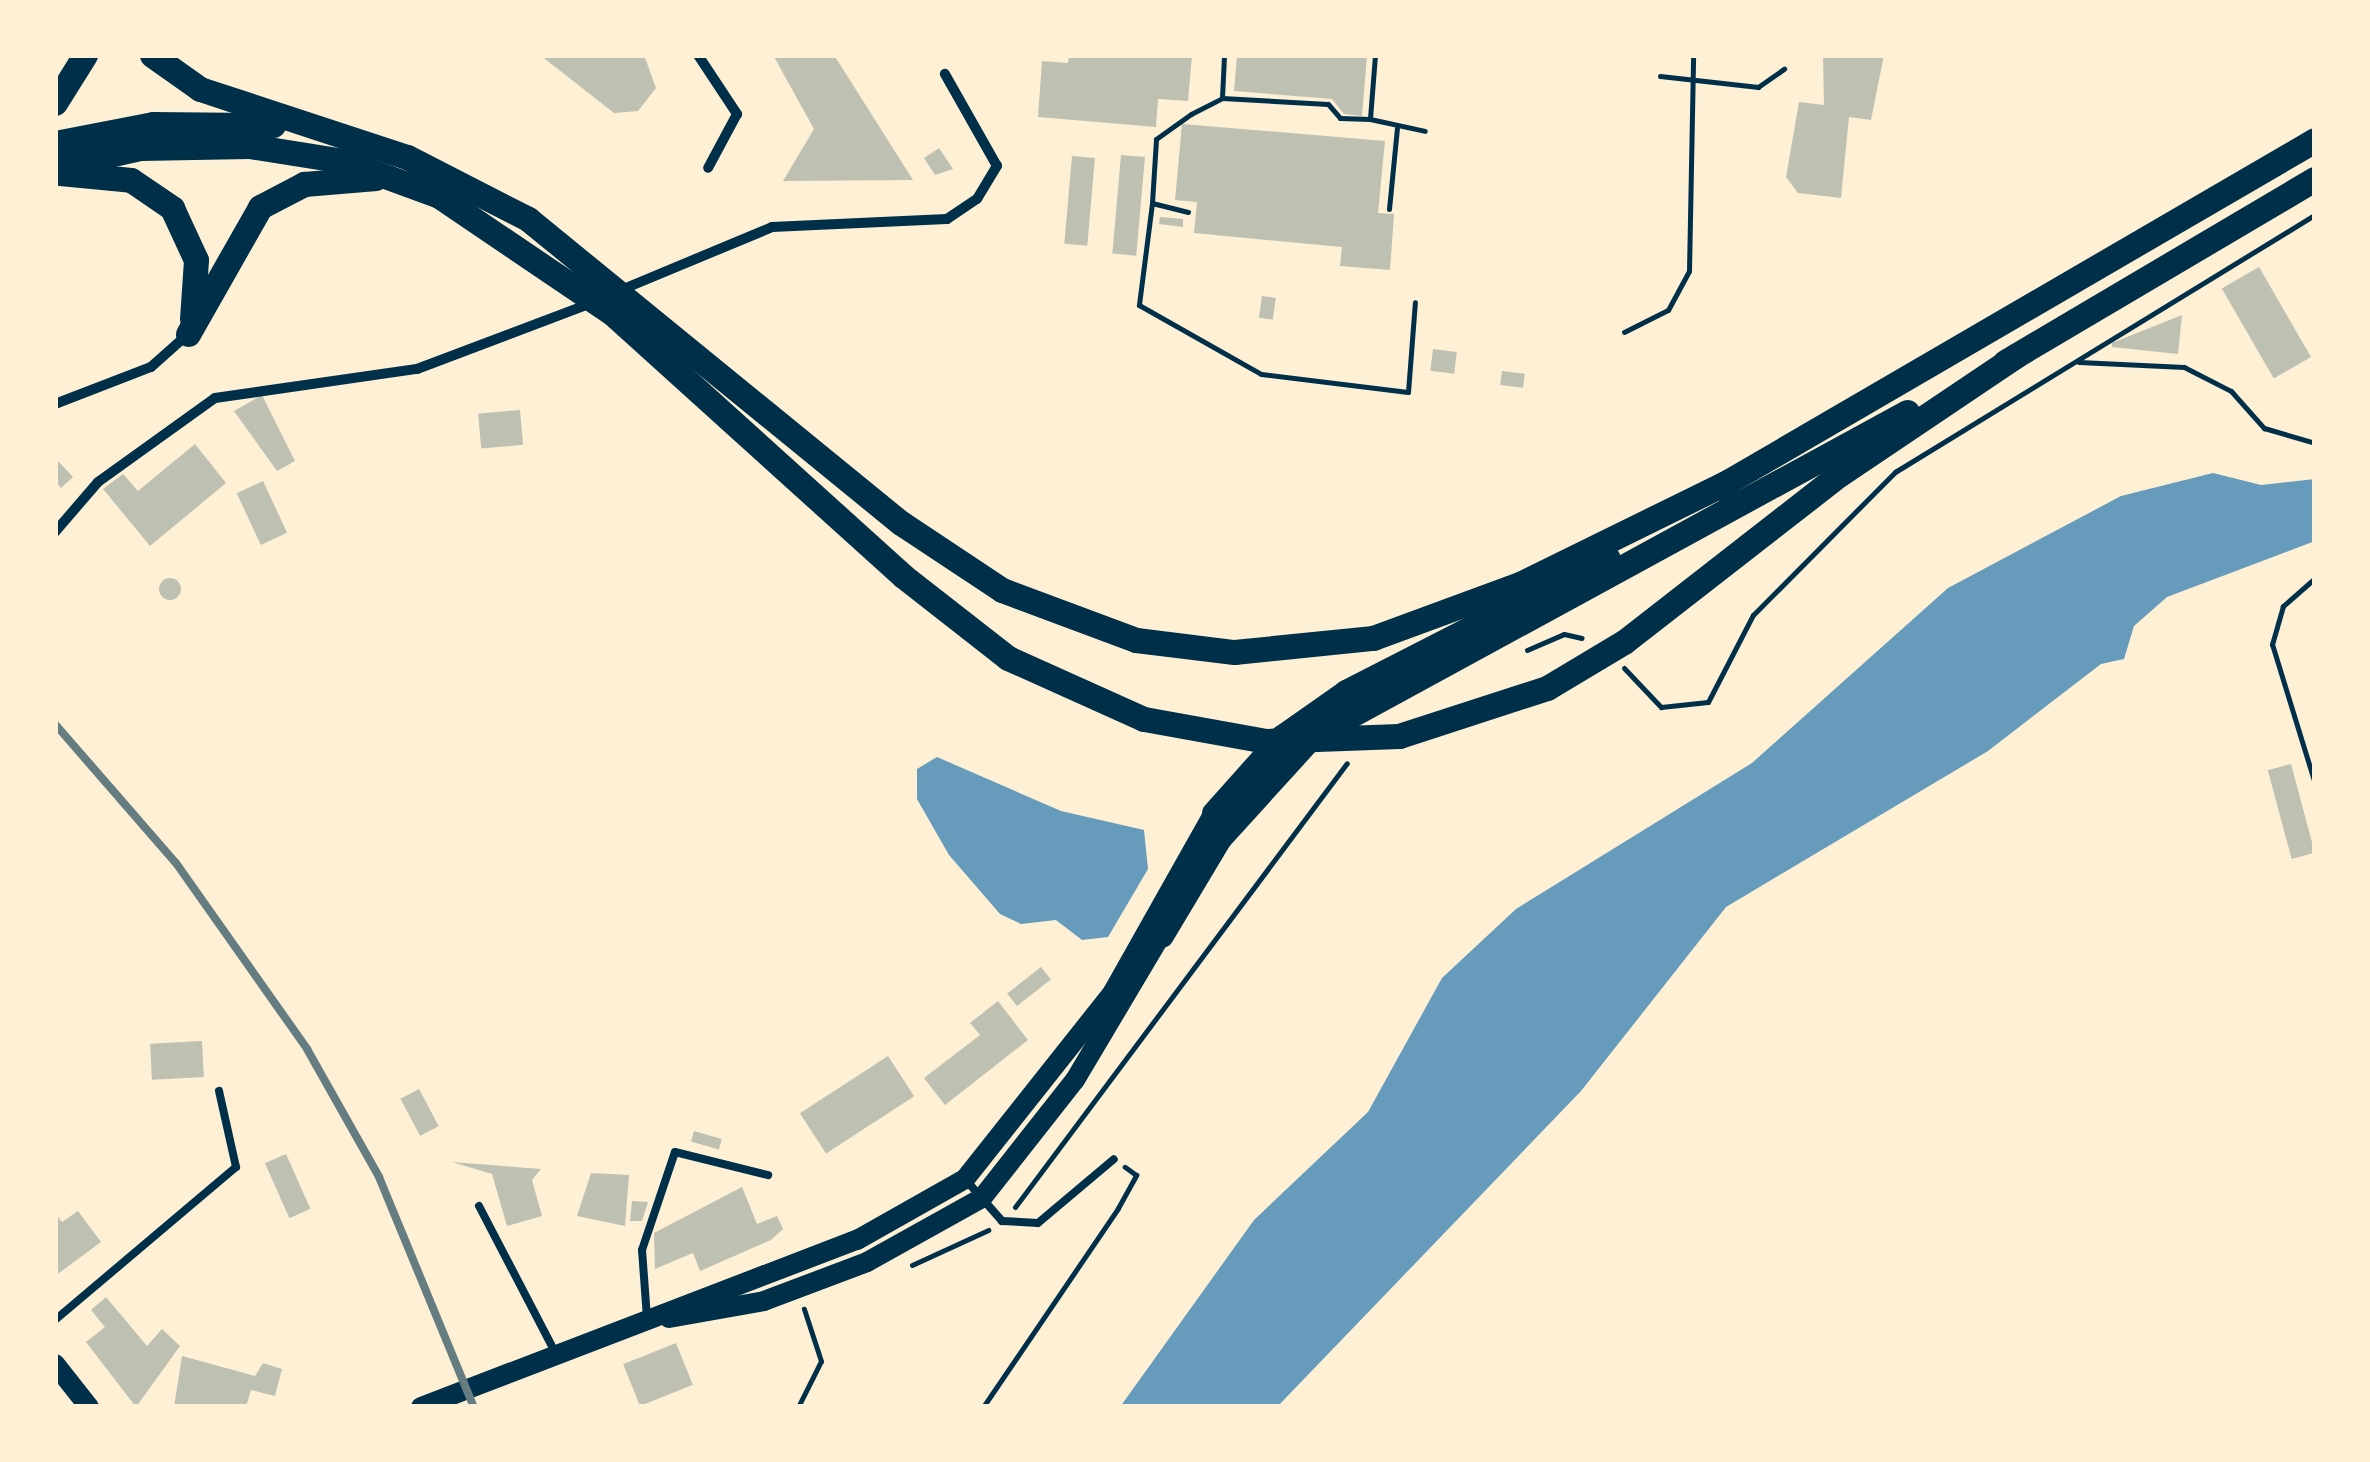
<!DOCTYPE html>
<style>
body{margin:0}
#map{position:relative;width:2370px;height:1462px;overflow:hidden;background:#fdf0d5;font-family:Poppins,sans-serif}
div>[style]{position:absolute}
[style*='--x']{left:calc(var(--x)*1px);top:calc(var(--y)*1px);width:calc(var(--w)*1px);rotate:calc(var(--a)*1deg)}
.water>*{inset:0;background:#669bbc}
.building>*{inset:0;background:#bec0b2;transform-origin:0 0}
.round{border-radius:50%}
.path>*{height:5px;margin:-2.5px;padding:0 2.5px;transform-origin:2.5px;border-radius:2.5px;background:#003049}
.service>*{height:8px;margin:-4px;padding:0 4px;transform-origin:4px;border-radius:4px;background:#003049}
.minor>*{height:10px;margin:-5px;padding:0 5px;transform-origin:5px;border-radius:5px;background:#003049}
.secondary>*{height:20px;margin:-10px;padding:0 10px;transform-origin:10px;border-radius:10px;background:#003049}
.trunk>*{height:25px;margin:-12.5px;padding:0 12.5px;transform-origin:12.5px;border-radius:12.5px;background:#003049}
.rail>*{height:8px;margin:-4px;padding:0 4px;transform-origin:4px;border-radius:4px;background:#657d81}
span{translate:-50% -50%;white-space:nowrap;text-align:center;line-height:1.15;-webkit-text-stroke:9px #fdf0d5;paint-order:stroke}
.frame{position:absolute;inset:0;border:58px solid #fdf0d5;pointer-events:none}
</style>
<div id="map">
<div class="water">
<div style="clip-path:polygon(2213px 473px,2261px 485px,2315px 479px,2315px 541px,2167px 597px,2134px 626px,2124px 659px,2101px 664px,1988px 751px,1726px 907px,1581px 1091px,1277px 1407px,1120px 1407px,1254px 1220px,1368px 1112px,1442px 978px,1516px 909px,1752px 763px,1948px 588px,2121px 496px)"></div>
<div style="clip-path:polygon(937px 757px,1061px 811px,1144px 830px,1148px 869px,1108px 937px,1082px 940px,1056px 920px,1021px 924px,1000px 914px,949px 855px,917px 799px,917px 769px)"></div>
</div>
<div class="building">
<div style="clip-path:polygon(540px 55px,644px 55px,656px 88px,638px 111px,614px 113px)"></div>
<div style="clip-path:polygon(773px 55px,834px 55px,913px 180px,783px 181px,814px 129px)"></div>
<div style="clip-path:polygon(1069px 55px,1192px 55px,1188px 101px,1158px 99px,1156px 127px,1038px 117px,1042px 61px,1068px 63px)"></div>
<div style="clip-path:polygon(1237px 55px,1367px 55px,1362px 116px,1344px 114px,1332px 99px,1234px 91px)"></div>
<div style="clip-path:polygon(1823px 55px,1884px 55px,1871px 120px,1849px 117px,1841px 198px,1798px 193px,1786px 177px,1799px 102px,1824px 105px)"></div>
<div style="clip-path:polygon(1182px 124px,1385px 141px,1378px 213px,1394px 214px,1390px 270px,1340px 266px,1342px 247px,1194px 233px,1197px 202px,1175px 200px)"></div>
<div style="clip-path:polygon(939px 148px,953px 169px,935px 175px,924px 158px)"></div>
<div style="left:1121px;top:155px;width:24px;height:99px;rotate:5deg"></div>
<div style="left:1072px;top:156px;width:23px;height:88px;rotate:5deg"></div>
<div style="clip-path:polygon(1160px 217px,1183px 219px,1183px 227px,1159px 224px)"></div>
<div style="left:2259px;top:267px;width:104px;height:43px;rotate:60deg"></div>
<div style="left:1262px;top:296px;width:14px;height:22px;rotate:8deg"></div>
<div style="clip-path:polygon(2182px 315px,2178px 354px,2112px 347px,2112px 343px)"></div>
<div style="left:1433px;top:349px;width:24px;height:22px;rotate:7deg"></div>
<div style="left:1502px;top:371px;width:23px;height:14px;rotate:7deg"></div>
<div style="clip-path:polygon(262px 395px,295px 461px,277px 471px,234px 411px)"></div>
<div style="left:520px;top:410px;width:35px;height:42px;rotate:85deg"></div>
<div style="clip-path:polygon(195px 444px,226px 483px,150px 546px,103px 489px,123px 474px,138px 491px)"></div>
<div style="clip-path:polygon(58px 461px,73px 477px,61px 488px,55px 481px)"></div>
<div style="left:263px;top:481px;width:57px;height:29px;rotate:65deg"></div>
<div class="round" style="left:159px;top:578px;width:22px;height:22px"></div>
<div style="left:2291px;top:764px;width:92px;height:24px;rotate:75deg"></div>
<div style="left:1041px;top:967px;width:16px;height:43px;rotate:52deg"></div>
<div style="clip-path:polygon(998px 1001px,1028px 1040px,945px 1105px,924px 1078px,980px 1035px,970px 1023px)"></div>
<div style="left:202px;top:1041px;width:36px;height:52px;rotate:87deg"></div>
<div style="left:888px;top:1056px;width:48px;height:105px;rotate:57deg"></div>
<div style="left:419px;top:1089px;width:42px;height:21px;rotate:62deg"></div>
<div style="left:694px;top:1131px;width:29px;height:11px;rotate:16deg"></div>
<div style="left:286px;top:1154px;width:60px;height:23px;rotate:66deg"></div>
<div style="clip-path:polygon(452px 1162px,541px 1169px,532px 1180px,542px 1216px,507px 1226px,492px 1174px)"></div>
<div style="clip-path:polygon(591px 1173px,629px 1175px,625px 1226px,577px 1216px)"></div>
<div style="clip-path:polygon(742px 1187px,757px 1224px,777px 1216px,783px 1229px,771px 1240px,700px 1271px,693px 1253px,655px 1269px,654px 1233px)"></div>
<div style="clip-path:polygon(632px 1201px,648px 1202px,642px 1221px,630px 1221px)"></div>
<div style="clip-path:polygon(78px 1211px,101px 1242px,55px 1276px,55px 1213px,62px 1222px)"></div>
<div style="clip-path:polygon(106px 1297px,147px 1346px,162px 1329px,180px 1346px,136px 1407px,86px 1342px,105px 1327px,91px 1310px)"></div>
<div style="left:676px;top:1343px;width:45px;height:57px;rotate:68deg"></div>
<div style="clip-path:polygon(182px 1356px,255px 1376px,263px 1363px,282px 1369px,275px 1396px,251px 1390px,246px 1407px,174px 1407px)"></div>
</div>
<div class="path">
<div style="--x:1375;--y:55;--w:64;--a:94.5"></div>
<div style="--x:1370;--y:119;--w:56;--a:12.3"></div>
<div style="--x:1660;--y:76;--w:99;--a:6.4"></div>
<div style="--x:1758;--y:87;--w:32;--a:-35"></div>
<div style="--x:1222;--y:98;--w:43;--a:-87.3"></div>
<div style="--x:1152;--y:203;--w:103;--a:97.3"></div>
<div style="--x:1139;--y:305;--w:140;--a:29.5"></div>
<div style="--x:1261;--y:374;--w:148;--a:7"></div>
<div style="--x:1408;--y:392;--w:90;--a:-85.6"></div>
<div style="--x:1389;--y:209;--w:81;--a:-84.4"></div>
<div style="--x:1188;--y:212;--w:37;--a:-166"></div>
<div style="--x:1152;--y:203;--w:64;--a:-86.4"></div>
<div style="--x:1156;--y:139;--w:43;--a:-35.5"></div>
<div style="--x:1191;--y:114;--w:35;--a:-27"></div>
<div style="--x:1222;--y:98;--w:106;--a:3.2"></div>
<div style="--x:1328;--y:104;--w:18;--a:49"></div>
<div style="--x:1340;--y:118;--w:30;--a:2"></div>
<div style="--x:1624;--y:332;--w:49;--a:-26.6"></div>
<div style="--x:1668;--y:310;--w:44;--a:-61.7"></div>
<div style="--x:1689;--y:271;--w:216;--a:-88.9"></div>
<div style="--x:2079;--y:362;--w:105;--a:2.7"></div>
<div style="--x:2184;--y:367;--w:53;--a:27.1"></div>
<div style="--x:2231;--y:391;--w:50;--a:48.3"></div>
<div style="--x:2264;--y:428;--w:53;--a:16.4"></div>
<div style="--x:2315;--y:578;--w:43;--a:138.8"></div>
<div style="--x:2283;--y:606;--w:40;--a:106"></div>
<div style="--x:2272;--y:644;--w:146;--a:72.9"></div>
<div style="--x:1527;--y:650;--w:40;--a:-23.4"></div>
<div style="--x:1564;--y:634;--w:18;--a:13"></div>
<div style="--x:1624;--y:668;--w:54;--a:46.5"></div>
<div style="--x:1661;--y:707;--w:47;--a:-6.1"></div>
<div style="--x:1708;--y:702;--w:98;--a:-62.7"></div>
<div style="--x:1753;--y:615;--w:202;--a:-45.2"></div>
<div style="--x:1895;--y:472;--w:492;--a:-31.5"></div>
<div style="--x:1015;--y:1207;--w:554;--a:-53.21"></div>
<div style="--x:912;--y:1265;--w:84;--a:-24.7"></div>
<div style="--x:798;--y:1407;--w:51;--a:-63.4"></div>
<div style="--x:821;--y:1361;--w:55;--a:-108.1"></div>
<div style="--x:983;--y:1407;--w:240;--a:-55.8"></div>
<div style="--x:1118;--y:1208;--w:38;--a:-61"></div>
<div style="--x:1136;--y:1175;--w:14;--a:-144"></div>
</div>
<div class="service">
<div style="--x:965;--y:1179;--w:56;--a:48.6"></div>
<div style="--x:1002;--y:1221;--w:36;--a:3"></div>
<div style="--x:1038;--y:1223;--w:99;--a:-40.1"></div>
<div style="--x:479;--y:1206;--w:165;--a:62.5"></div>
<div style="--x:647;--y:1318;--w:68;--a:-94.2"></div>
<div style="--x:642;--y:1250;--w:103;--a:-71.4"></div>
<div style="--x:675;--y:1152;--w:96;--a:13.9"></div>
<div style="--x:55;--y:1320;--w:237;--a:-40.2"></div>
<div style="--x:236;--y:1167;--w:78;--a:-102.6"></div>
</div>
<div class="minor">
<div style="--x:698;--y:55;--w:71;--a:56.5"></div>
<div style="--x:737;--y:114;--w:61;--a:118.2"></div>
<div style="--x:621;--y:290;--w:164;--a:-22.6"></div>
<div style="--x:772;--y:227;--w:175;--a:-2.6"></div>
<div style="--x:947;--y:219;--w:36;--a:-34"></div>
<div style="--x:977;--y:199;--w:39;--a:-59"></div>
<div style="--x:997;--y:166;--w:106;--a:-119.5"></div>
<div style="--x:55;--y:404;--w:103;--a:-21.1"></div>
<div style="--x:151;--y:367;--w:50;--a:-41.7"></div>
<div style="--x:55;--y:532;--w:66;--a:-49.3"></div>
<div style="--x:98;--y:482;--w:144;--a:-35.7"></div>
<div style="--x:215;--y:398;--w:204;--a:-8.2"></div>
<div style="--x:417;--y:369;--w:187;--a:-20.7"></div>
</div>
<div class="secondary">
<div style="--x:669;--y:1318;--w:97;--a:-10.1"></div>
<div style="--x:764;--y:1301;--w:110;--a:-20.7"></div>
<div style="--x:867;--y:1262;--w:132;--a:-29.1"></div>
<div style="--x:982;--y:1198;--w:150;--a:-51.8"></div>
<div style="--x:1075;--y:1080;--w:169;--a:-59.3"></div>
<div style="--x:55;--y:1364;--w:55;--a:51.7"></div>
<div style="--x:421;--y:1407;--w:467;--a:-21"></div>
<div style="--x:857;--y:1240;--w:124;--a:-29.5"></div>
<div style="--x:965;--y:1179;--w:238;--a:-51.6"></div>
<div style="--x:1113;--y:992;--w:206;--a:-60.6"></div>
</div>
<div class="trunk">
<div style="--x:152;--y:55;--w:59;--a:35.3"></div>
<div style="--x:200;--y:89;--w:218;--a:18.2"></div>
<div style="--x:407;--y:157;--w:136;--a:27.1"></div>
<div style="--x:528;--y:219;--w:481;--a:39.2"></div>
<div style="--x:901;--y:523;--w:121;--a:33.6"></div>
<div style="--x:1002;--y:590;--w:143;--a:20.5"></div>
<div style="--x:1136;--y:640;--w:99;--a:7"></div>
<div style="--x:1234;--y:652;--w:140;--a:-5.8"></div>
<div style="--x:1373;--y:638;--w:157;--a:-20.2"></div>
<div style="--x:1520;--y:584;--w:233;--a:-26.2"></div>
<div style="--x:55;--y:103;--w:57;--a:-58"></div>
<div style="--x:55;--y:143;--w:100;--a:-11"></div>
<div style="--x:153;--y:124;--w:120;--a:0.5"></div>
<div style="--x:55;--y:167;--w:87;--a:-12.6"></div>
<div style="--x:140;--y:148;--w:109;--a:-1.1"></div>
<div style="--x:249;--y:146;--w:96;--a:9"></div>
<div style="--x:344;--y:161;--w:101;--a:20.2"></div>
<div style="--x:439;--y:196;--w:209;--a:34.1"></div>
<div style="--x:612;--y:313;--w:392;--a:42.1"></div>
<div style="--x:903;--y:576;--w:133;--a:38"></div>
<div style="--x:1008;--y:658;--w:149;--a:24.2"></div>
<div style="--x:1144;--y:719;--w:124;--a:10.2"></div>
<div style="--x:1266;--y:741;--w:133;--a:-2.2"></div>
<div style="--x:1399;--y:736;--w:156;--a:-18"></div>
<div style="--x:1547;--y:688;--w:90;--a:-30.9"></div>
<div style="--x:1624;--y:642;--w:274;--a:-37.9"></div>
<div style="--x:1840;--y:474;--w:213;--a:-33.9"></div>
<div style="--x:60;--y:173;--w:71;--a:5.6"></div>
<div style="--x:131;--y:180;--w:50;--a:34.3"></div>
<div style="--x:172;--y:208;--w:57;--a:65.2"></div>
<div style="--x:196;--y:260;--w:59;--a:93.9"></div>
<div style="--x:188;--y:334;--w:146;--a:-60.4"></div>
<div style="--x:260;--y:207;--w:50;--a:-27.6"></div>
<div style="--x:304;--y:184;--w:72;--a:-4.8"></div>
<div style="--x:2005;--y:362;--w:360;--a:-30.6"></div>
<div style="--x:1717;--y:488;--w:692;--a:-30.2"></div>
<div style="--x:1214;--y:813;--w:102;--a:-48.2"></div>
<div style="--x:1282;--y:737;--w:78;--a:-35.1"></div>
<div style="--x:1346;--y:692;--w:294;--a:-27.1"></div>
<div style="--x:1161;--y:935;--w:113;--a:-59.1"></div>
<div style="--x:1219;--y:838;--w:137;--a:-47.7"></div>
<div style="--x:1311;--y:737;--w:679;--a:-28.6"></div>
</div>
<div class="rail">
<div style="--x:55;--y:724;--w:184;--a:49"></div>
<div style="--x:176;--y:863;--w:228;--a:54.8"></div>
<div style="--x:307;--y:1049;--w:147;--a:60.6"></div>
<div style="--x:379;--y:1177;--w:249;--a:67.6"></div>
</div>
<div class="frame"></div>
</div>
